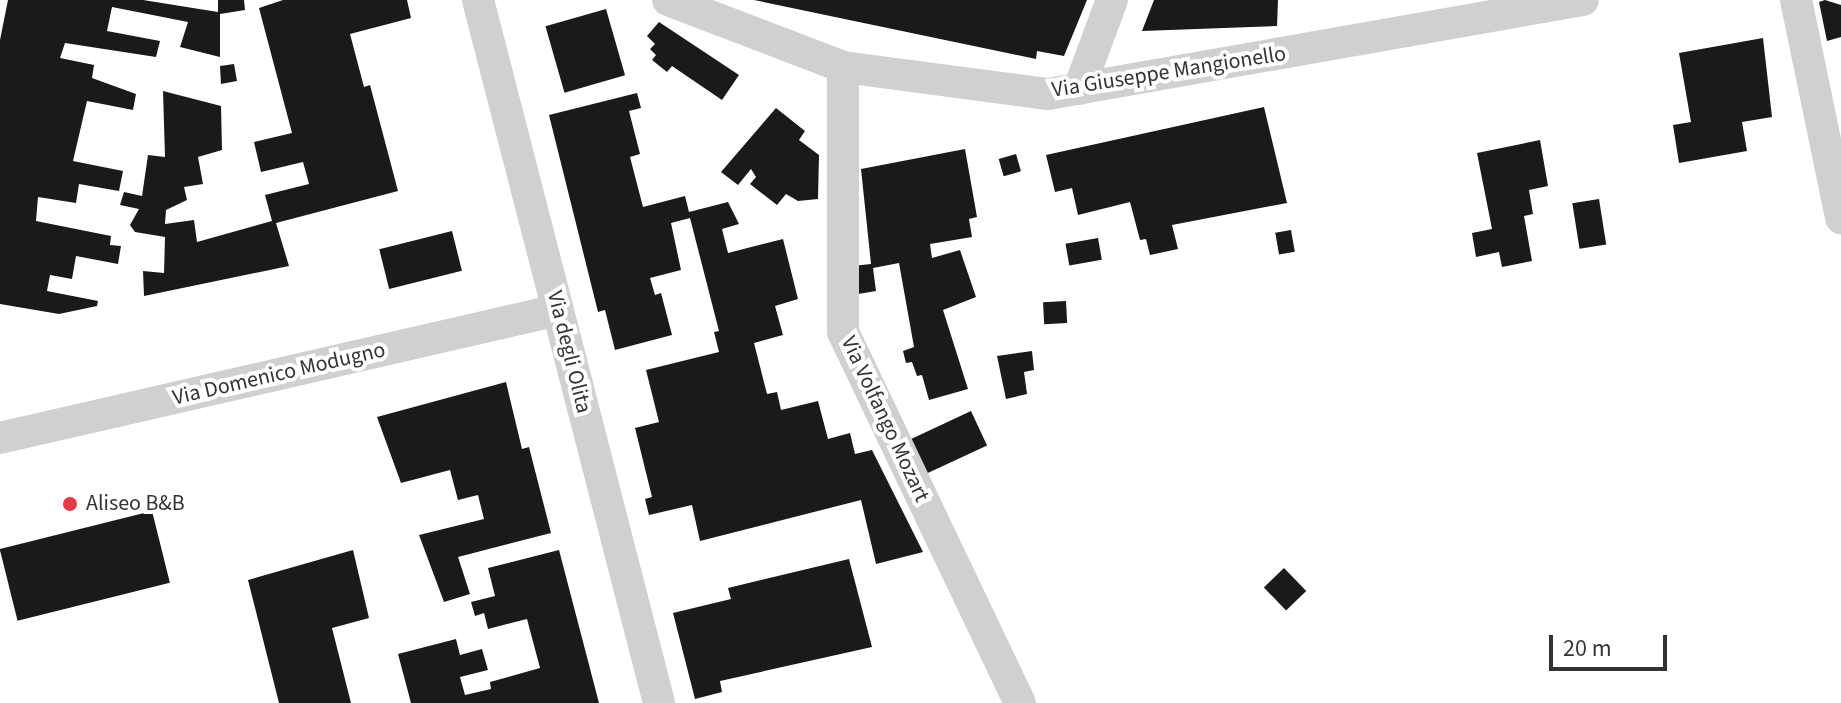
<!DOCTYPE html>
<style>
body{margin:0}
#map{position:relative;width:1841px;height:703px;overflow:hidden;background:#fff;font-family:"Source Sans 3",sans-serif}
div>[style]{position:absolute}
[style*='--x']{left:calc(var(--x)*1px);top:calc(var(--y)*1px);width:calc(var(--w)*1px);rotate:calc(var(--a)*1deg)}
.building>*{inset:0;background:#1a1a1a;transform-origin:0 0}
.street>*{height:32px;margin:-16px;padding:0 16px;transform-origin:16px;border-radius:16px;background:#d0d0d0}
.dots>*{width:22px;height:22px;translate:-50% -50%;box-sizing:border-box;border:4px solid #fff;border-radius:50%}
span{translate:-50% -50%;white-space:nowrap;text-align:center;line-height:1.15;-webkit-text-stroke:8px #fff;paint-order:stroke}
.street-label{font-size:22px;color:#333}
.poi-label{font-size:22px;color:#333}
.left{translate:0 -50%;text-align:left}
.scale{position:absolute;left:1549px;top:635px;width:118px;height:36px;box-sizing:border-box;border:4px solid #333;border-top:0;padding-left:10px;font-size:24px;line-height:28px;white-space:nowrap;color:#333;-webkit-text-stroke:6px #fff;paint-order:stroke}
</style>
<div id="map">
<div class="building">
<div style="clip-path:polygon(8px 0,143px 0,218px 12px,218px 0,244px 0,245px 10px,220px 14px,220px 57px,180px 47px,188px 22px,112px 7px,107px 31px,160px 41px,156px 57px,65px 43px,60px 58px,94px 65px,92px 78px,136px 94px,133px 110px,87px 101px,73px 161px,123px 171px,119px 191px,79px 184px,76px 203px,38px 197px,36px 221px,111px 236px,110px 245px,121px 246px,118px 264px,76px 256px,72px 279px,50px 275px,47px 291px,98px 301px,97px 306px,59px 314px,0 304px,0 40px)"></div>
<div style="clip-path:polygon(283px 0,407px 0,411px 18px,350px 34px,364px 87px,370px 85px,398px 191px,276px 223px,289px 266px,144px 296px,143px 271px,164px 273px,165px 237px,135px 232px,130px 225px,139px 209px,120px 205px,124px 192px,142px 196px,148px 155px,165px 157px,163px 91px,221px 106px,222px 150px,198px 157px,203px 184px,184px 187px,187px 200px,166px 210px,165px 224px,194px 220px,197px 242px,272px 221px,265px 195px,309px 184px,303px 162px,261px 172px,254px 142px,292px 133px,259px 8px)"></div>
<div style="clip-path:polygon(754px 0,1087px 0,1064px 56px,1037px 51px,1036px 59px)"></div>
<div style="clip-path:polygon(1154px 0,1278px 0,1277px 26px,1142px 31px)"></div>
<div style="clip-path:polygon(1825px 0,1841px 5px,1841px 37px,1827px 41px,1819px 2px)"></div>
<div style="left:606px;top:9px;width:69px;height:63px;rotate:74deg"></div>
<div style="clip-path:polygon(659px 22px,739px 75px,722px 100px,672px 66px,667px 72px,652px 60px,656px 55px,650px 49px,655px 44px,647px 36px)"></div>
<div style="clip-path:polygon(1763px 38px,1772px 117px,1742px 122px,1747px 151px,1679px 163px,1673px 125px,1691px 122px,1679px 53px)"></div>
<div style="clip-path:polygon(234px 64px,237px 81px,221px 84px,220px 66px)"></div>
<div style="clip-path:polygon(637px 93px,641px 108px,629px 111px,640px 154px,630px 157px,643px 207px,685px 196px,689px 212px,728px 202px,739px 224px,722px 229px,728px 253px,783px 239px,798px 299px,775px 306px,783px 335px,754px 343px,767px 394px,777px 392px,781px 410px,818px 401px,828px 439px,850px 433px,855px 454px,872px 450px,923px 552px,876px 564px,861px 500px,700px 541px,692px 505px,649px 515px,645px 499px,652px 497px,635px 428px,659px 422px,646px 370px,719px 352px,714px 332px,719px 331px,690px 218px,671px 223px,681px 270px,650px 278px,655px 295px,661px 293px,672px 335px,615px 350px,605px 310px,598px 312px,549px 115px)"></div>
<div style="clip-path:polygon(1264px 107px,1287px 203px,1172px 225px,1178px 249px,1150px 255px,1146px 239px,1140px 240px,1130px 202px,1078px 215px,1072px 188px,1055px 192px,1046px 155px)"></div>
<div style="clip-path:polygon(776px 108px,805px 131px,799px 140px,819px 155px,818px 199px,798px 201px,786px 194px,777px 205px,750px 184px,756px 177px,751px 169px,738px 185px,721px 172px)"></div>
<div style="clip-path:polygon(1540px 140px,1548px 186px,1529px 190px,1533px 214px,1524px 216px,1532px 261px,1502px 267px,1499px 252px,1476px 257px,1472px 233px,1492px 229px,1477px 153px)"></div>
<div style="clip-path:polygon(965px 149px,977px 217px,969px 219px,972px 237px,930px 244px,932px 258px,960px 250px,976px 297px,943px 310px,968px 389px,929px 400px,922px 375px,917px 376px,912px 362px,906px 363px,903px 351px,914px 347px,899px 263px,873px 268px,876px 291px,858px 294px,852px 266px,871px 264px,861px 169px)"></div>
<div style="left:1016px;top:154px;width:18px;height:18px;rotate:74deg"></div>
<div style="left:1599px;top:199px;width:46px;height:27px;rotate:81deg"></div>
<div style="left:1291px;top:230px;width:22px;height:16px;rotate:80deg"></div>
<div style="left:452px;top:231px;width:41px;height:75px;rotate:76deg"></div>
<div style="left:1098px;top:238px;width:22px;height:33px;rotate:80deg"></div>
<div style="left:1066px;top:301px;width:22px;height:23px;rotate:87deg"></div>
<div style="clip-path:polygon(1032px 351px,1034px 370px,1024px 372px,1027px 394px,1006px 399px,997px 356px)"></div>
<div style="clip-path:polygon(506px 382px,522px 449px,529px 447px,551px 533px,458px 557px,470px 594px,444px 602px,419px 535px,484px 519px,478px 495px,458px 500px,450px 470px,401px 483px,377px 417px)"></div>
<div style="left:971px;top:411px;width:38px;height:66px;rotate:65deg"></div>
<div style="left:152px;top:511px;width:74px;height:157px;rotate:76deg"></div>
<div style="clip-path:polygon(353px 550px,369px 618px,332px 628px,351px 703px,279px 703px,248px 580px)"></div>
<div style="clip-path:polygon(559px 550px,599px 703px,411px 703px,398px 654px,456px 639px,460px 655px,482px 649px,488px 670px,460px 677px,465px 695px,491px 689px,490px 682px,540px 668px,527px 619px,488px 629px,484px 613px,475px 616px,471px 602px,495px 596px,488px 568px)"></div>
<div style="clip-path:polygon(849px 559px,872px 647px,720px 681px,722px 692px,695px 699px,673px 613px,731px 599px,728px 588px)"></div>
<div style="left:1284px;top:568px;width:32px;height:28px;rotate:46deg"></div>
</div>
<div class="street">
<div style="--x:478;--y:0;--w:726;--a:75.56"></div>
<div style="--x:668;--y:0;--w:187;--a:20.9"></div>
<div style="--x:843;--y:67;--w:207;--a:7.5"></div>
<div style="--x:1048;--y:94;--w:543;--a:-9.97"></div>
<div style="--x:1796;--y:0;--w:223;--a:78.3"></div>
<div style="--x:843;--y:67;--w:265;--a:90"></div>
<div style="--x:843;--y:332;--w:411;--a:64.5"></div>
<div style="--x:1079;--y:89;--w:95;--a:-69.7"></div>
<div style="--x:0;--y:438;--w:572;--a:-12.92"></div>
</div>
<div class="dots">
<div style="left:70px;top:504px;background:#e63946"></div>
</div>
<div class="street-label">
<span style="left:1169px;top:72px;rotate:-9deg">Via Giuseppe Mangionello</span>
<span style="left:569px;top:352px;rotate:76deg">Via degli Olita</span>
<span style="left:279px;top:374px;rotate:-13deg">Via Domenico Modugno</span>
<span style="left:885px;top:419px;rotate:65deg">Via Volfango Mozart</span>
</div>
<div class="poi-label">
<span class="left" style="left:86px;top:504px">Aliseo B&amp;B</span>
</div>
<div class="scale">20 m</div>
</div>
